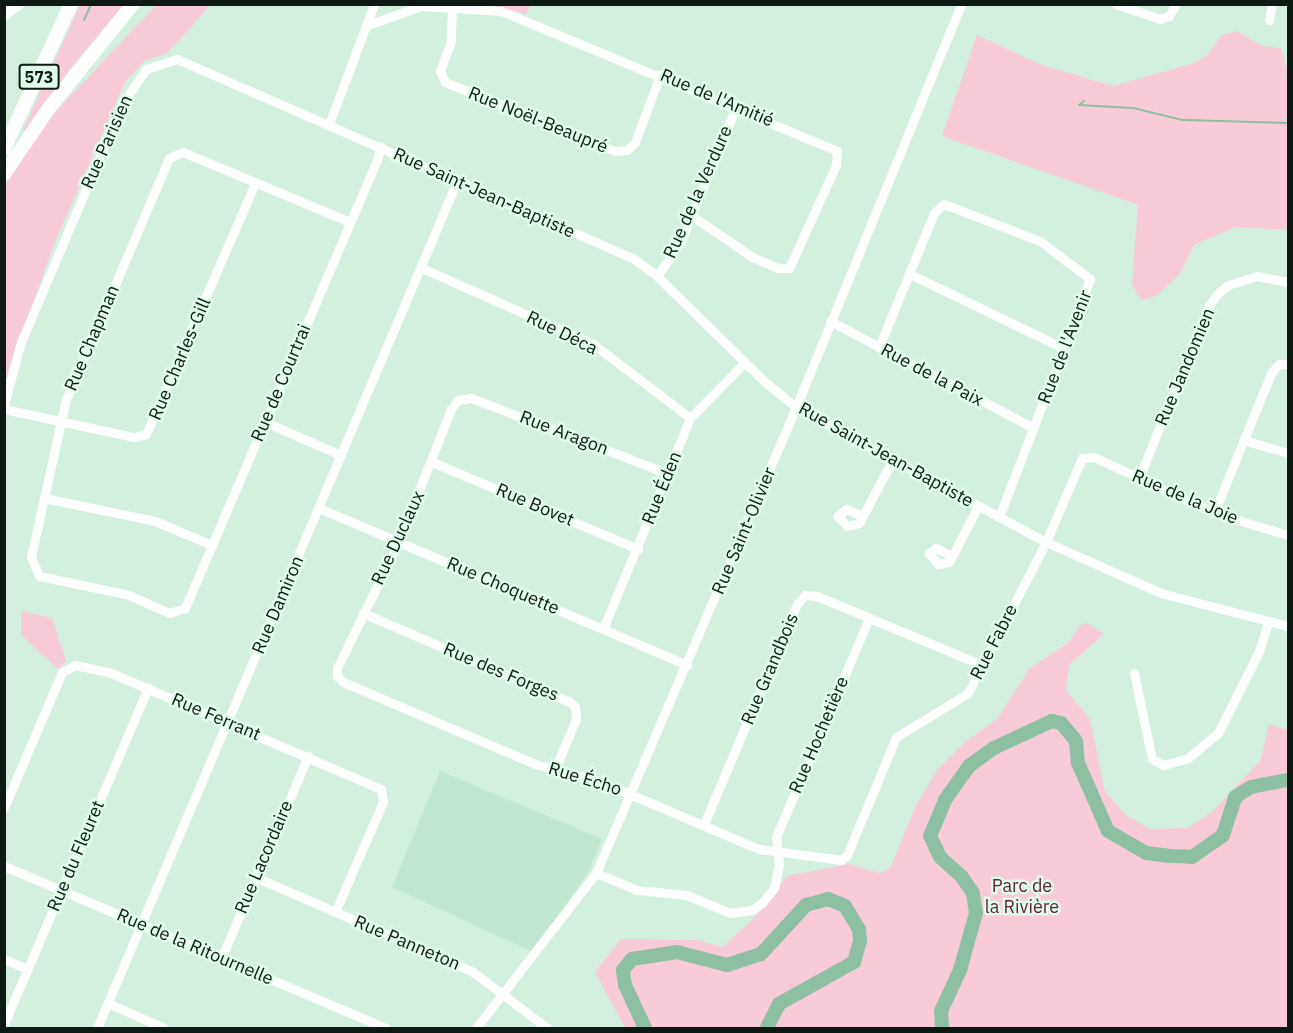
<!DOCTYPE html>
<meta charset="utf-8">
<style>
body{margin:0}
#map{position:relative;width:1293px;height:1033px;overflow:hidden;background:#d2f0dd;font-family:"IBM Plex Sans",sans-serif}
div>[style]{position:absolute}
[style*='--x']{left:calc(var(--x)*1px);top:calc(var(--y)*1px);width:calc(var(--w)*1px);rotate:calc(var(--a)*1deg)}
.built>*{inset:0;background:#c2e7d0}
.green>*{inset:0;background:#f9cbd9}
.stream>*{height:2px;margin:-1px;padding:0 1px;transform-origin:1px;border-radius:1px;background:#8dc0a2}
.river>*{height:14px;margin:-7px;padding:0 7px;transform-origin:7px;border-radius:7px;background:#8dc0a2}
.minor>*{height:9px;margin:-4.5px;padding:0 4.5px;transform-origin:4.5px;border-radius:4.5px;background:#fff}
.highway>*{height:14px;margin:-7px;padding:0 7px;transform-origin:7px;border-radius:7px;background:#fff}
span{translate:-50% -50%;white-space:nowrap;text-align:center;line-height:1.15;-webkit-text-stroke:5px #dffdea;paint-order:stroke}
.shield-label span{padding:2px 4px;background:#dffdea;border:2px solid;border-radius:4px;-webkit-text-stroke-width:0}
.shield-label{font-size:16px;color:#0f1913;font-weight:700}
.street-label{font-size:18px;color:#0f1913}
.park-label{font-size:18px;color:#63213b}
.frame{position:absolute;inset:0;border:6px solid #0f1913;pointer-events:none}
</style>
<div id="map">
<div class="built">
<div style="clip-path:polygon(440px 771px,602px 839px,589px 871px,533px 952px,392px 887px)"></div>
</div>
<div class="green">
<div style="clip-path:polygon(80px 5px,124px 5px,72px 66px,26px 132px,23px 130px)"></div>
<div style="clip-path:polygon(156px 5px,210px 5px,168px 53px,146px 60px,125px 82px,54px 244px,5px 381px,5px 186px,34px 135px)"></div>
<div style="clip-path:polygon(491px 5px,530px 5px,526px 14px)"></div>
<div style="clip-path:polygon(1237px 31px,1262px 46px,1281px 48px,1288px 73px,1288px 230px,1235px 227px,1194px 245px,1179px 275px,1155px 297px,1141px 300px,1132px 285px,1138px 205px,942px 136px,977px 35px,1042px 65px,1113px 86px,1194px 63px,1209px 54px,1221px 35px)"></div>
<div style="clip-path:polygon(21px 611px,52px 618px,66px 661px,58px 669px,21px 635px)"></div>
<div style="clip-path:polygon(1087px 623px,1104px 634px,1069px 665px,1066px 690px,1090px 719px,1105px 792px,1127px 816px,1151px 829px,1187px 828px,1213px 811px,1260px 761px,1269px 724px,1288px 730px,1288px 1028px,625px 1028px,595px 972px,621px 939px,698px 940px,723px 947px,760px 912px,787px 876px,849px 864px,879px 873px,890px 869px,916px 805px,938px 769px,966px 741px,997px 719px,1030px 668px,1068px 643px,1081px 625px)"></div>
</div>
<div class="stream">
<div style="--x:84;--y:20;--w:17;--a:-66"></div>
<div style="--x:1084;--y:101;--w:6;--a:141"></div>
<div style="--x:1079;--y:105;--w:54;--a:3.2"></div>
<div style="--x:1133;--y:108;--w:51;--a:13.5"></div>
<div style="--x:1183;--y:120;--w:105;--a:1.6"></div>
</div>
<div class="river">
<div style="--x:645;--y:1028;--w:47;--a:-114.9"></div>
<div style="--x:625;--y:985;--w:15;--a:-98"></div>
<div style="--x:623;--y:970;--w:14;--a:-51"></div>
<div style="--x:632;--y:959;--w:46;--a:-8.8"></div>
<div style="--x:677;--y:952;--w:52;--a:14.6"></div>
<div style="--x:727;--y:965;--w:36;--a:-18"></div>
<div style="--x:761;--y:954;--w:67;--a:-47.4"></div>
<div style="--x:806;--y:905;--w:23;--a:-15"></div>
<div style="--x:828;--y:899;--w:18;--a:22"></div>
<div style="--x:845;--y:906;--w:27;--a:59"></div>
<div style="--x:859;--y:929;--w:12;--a:85"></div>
<div style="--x:860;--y:941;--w:22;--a:106"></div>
<div style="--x:854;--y:962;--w:86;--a:150.8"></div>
<div style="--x:779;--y:1004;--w:27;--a:117"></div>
<div style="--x:942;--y:1028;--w:17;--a:-93"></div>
<div style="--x:941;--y:1011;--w:45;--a:-65.1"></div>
<div style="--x:960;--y:970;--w:59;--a:-74.3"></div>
<div style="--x:976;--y:913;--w:20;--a:-99"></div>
<div style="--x:973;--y:893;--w:21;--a:-125"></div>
<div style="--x:961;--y:876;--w:28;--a:-138"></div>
<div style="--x:940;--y:857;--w:23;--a:-115"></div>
<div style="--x:930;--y:836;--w:39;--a:-67"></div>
<div style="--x:945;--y:800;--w:42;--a:-54.8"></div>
<div style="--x:969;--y:766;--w:31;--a:-36"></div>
<div style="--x:994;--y:748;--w:64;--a:-25"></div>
<div style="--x:1052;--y:721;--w:9;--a:13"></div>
<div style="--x:1061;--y:723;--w:23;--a:50"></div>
<div style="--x:1076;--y:741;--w:22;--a:85"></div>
<div style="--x:1078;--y:763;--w:74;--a:66.2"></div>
<div style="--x:1108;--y:831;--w:44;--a:30.1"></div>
<div style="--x:1146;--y:853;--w:23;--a:7"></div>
<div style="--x:1169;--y:856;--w:23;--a:2"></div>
<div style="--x:1192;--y:857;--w:38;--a:-35"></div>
<div style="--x:1223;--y:835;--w:40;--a:-72"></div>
<div style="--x:1235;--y:797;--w:19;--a:-32"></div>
<div style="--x:1251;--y:787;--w:38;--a:-11"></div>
</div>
<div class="minor">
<div style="--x:1116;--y:4;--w:46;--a:18.8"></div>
<div style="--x:1160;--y:19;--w:9;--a:-18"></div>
<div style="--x:1169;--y:16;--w:14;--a:-60"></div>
<div style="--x:452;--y:8;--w:34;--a:92"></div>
<div style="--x:451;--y:42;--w:31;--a:111"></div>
<div style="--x:440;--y:71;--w:12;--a:66"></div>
<div style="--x:445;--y:82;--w:183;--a:22.1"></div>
<div style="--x:615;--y:151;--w:12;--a:-5"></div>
<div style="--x:627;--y:150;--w:11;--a:-45"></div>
<div style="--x:635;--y:142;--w:72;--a:-69.5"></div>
<div style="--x:1269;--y:20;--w:16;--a:-79"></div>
<div style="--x:365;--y:26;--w:59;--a:-19.7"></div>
<div style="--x:421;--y:6;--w:80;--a:3.6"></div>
<div style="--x:501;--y:11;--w:364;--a:22.6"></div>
<div style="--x:837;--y:151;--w:14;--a:94"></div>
<div style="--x:836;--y:165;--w:113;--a:114.5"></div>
<div style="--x:789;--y:268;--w:11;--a:180"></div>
<div style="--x:778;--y:268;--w:26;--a:-157"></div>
<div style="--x:754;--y:258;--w:75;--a:-145.9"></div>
<div style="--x:329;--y:124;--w:128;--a:-69.4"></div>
<div style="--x:350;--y:222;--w:181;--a:-157.3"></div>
<div style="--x:183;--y:152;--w:15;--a:157"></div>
<div style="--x:169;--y:158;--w:262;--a:113.1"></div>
<div style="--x:66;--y:399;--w:162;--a:102.5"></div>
<div style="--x:31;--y:557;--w:21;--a:67"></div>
<div style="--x:39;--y:576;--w:92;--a:11.9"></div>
<div style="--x:129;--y:595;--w:44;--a:24.2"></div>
<div style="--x:169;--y:613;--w:17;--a:-17"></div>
<div style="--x:185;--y:608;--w:488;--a:-66.8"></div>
<div style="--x:377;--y:159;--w:13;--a:-72"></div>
<div style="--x:422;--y:268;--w:187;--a:24"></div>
<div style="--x:593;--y:344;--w:122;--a:37.3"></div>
<div style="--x:910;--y:274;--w:172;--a:25.8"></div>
<div style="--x:657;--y:276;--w:40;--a:-55.1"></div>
<div style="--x:680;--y:243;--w:147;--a:-67.6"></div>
<div style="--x:830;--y:321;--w:230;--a:27.7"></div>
<div style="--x:879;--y:347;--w:145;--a:-67.7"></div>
<div style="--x:934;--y:213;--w:13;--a:-42"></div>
<div style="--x:944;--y:204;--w:103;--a:21.1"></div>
<div style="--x:1040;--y:241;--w:63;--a:37.2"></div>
<div style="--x:1090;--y:279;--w:255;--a:110.9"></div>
<div style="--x:4;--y:404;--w:64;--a:-74.7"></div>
<div style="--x:21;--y:342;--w:256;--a:-67"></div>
<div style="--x:121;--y:106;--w:45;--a:-56"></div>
<div style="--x:146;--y:69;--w:33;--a:-18"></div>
<div style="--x:177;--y:59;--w:499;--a:23.6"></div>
<div style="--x:634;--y:259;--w:29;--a:36"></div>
<div style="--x:657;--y:276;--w:151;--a:44.5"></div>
<div style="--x:765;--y:382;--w:40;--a:39"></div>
<div style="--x:796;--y:407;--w:284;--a:28.4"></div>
<div style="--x:1046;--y:542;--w:126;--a:23.9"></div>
<div style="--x:1161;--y:593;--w:131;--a:14.6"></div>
<div style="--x:4;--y:409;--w:133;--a:12.2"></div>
<div style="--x:134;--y:437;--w:12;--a:-14"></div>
<div style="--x:146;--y:434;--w:274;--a:-66.5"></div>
<div style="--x:265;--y:422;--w:83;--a:23.5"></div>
<div style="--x:1243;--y:440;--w:47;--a:16.1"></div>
<div style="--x:432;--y:462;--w:224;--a:22.9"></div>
<div style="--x:669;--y:474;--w:212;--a:-159"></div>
<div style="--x:471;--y:398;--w:13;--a:171"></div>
<div style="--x:458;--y:400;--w:11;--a:128"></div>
<div style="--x:451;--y:409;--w:142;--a:111.5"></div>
<div style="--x:399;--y:541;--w:141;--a:116"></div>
<div style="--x:337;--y:668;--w:8;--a:90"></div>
<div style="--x:337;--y:676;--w:8;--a:45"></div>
<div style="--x:343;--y:682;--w:209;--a:23.1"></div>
<div style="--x:535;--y:764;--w:64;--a:14.5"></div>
<div style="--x:597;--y:780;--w:176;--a:23.1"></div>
<div style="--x:759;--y:849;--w:83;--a:7.6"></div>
<div style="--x:841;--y:860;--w:8;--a:-40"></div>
<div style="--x:847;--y:855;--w:128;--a:-67.4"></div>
<div style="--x:896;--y:737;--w:84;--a:-31.4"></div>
<div style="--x:968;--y:693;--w:170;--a:-62.7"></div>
<div style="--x:1046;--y:542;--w:91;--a:-66.8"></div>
<div style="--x:1082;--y:458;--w:12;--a:-5"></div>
<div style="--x:1094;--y:457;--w:132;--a:25"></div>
<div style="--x:1214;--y:513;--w:77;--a:16.6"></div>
<div style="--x:1139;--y:478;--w:184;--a:-68"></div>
<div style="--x:1208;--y:307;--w:16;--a:-55"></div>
<div style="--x:1217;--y:294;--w:14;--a:-39"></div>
<div style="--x:1228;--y:285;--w:30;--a:-17"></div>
<div style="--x:1257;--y:276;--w:32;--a:11"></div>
<div style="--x:44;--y:498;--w:113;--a:11.7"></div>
<div style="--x:155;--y:521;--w:62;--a:22.8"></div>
<div style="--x:319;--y:508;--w:400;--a:23.1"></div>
<div style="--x:1214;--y:513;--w:151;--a:-67.8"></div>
<div style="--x:1271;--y:373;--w:12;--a:-48"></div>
<div style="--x:1279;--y:364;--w:9;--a:0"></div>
<div style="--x:862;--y:516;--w:17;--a:-156"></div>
<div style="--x:846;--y:509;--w:11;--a:139"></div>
<div style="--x:838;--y:516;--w:13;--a:48"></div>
<div style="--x:847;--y:526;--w:12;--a:-14"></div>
<div style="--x:859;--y:523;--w:70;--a:-62"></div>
<div style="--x:952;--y:556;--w:18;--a:-153"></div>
<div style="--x:936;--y:548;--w:9;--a:144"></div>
<div style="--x:929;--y:553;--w:14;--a:51"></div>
<div style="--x:938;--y:564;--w:11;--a:-10"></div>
<div style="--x:949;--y:562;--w:63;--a:-62.6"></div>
<div style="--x:363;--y:613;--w:225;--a:23.3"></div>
<div style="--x:570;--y:702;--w:7;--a:45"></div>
<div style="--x:575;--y:707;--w:12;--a:85"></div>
<div style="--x:576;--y:719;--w:54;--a:112.8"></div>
<div style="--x:603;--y:629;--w:228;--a:-67.6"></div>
<div style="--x:690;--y:418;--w:77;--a:-45.5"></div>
<div style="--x:1134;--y:673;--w:88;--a:78.2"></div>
<div style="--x:1152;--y:759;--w:13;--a:27"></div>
<div style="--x:1164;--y:765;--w:25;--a:-16"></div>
<div style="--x:1188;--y:758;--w:39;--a:-40"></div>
<div style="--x:1218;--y:733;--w:92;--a:-63.4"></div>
<div style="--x:1259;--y:651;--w:32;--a:-72"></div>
<div style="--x:4;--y:808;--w:148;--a:-66.9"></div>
<div style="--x:62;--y:672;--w:15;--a:-28"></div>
<div style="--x:75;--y:665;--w:35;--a:12"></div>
<div style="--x:109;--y:672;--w:296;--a:23.3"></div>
<div style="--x:381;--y:789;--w:13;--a:81"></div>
<div style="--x:383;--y:802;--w:120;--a:113.6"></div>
<div style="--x:704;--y:824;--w:239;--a:-67.1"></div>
<div style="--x:797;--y:604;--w:12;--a:-48"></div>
<div style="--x:805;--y:595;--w:12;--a:5"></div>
<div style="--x:817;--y:596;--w:181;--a:22.7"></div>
<div style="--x:4;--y:866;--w:415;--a:23"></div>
<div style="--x:596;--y:873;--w:44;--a:22.5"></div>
<div style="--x:637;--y:890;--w:50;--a:5.7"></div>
<div style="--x:687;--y:895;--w:47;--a:22.7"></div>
<div style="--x:730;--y:913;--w:22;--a:-8"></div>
<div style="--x:752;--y:910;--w:12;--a:-35"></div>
<div style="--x:762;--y:903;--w:19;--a:-51"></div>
<div style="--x:774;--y:888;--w:25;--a:-78"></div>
<div style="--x:779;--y:864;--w:27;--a:-96"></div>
<div style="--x:776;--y:837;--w:238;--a:-67"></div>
<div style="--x:255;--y:877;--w:238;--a:23.5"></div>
<div style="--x:473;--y:972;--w:93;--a:37.1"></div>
<div style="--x:4;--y:959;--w:26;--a:23"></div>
<div style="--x:221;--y:959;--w:221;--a:-66.8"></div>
<div style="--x:108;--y:1003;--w:61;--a:24.1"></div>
<div style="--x:4;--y:1024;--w:366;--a:-66.8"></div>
<div style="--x:97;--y:1028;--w:920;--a:-66.97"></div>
<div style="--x:476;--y:1028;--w:196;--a:-52.3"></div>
<div style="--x:596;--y:873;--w:507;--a:-66.77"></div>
<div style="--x:796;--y:407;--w:435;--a:-67.7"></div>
</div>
<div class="highway">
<div style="--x:4;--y:13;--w:16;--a:-35"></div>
<div style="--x:4;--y:149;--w:160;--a:-65.2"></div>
<div style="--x:4;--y:174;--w:80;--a:-55.7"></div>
<div style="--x:49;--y:108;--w:134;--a:-51.1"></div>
</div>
<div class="shield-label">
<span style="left:39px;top:77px">573</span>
</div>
<div class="street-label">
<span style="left:717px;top:98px;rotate:23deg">Rue de l'Amitié</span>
<span style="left:538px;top:120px;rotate:22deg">Rue Noël-Beaupré</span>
<span style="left:107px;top:142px;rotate:-66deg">Rue Parisien</span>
<span style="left:698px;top:192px;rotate:-66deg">Rue de la Verdure</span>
<span style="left:484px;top:193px;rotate:24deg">Rue Saint-Jean-Baptiste</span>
<span style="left:562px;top:333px;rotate:26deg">Rue Déca</span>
<span style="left:92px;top:338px;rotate:-67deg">Rue Chapman</span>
<span style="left:1065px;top:347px;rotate:-69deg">Rue de l'Avenir</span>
<span style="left:180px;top:359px;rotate:-67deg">Rue Charles-Gill</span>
<span style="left:1185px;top:367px;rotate:-67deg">Rue Jandomien</span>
<span style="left:932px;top:375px;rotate:28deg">Rue de la Paix</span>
<span style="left:281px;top:383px;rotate:-67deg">Rue de Courtrai</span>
<span style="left:564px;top:433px;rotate:21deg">Rue Aragon</span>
<span style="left:886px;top:455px;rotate:29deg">Rue Saint-Jean-Baptiste</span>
<span style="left:662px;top:488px;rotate:-68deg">Rue Éden</span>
<span style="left:1185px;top:497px;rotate:23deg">Rue de la Joie</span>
<span style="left:535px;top:505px;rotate:23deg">Rue Bovet</span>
<span style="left:744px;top:531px;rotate:-67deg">Rue Saint-Olivier</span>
<span style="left:398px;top:538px;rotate:-65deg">Rue Duclaux</span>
<span style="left:503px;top:586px;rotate:23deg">Rue Choquette</span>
<span style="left:278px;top:605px;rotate:-67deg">Rue Damiron</span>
<span style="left:994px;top:642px;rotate:-63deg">Rue Fabre</span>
<span style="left:770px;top:669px;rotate:-67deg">Rue Grandbois</span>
<span style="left:501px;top:672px;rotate:23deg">Rue des Forges</span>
<span style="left:216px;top:717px;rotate:23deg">Rue Ferrant</span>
<span style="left:819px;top:735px;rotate:-67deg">Rue Hochetière</span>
<span style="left:585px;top:779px;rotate:17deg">Rue Écho</span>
<span style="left:76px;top:856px;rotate:-67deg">Rue du Fleuret</span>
<span style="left:264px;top:857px;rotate:-67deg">Rue Lacordaire</span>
<span style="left:407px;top:943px;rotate:23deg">Rue Panneton</span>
<span style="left:195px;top:947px;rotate:23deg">Rue de la Ritournelle</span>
</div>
<div class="park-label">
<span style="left:1022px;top:897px">Parc de<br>la Rivière</span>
</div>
<div class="frame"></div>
</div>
